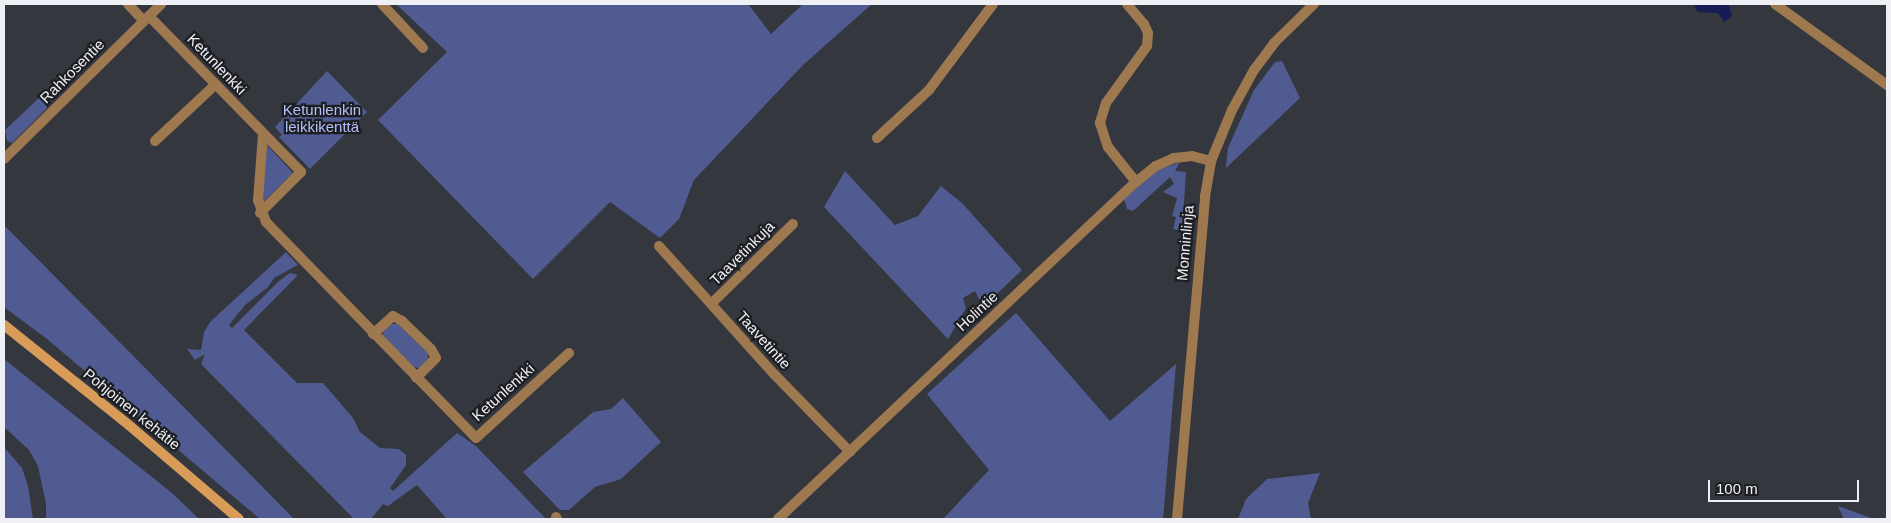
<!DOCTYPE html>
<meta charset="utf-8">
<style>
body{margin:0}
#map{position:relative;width:1891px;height:523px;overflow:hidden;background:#35373e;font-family:Helvetica,sans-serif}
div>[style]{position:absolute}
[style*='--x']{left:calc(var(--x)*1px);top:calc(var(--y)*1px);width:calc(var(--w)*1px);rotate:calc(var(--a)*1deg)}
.green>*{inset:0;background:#4f5b91}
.water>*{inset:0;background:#171c55}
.minor>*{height:10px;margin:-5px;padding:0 5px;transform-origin:5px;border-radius:5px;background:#9e784f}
.tertiary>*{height:10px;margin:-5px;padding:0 5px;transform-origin:5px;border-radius:5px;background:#9e784f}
.secondary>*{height:10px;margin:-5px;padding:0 5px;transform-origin:5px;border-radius:5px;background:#d89b58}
span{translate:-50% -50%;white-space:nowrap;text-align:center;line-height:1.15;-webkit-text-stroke:4.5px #1d1e22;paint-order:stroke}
.street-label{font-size:15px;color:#eff0f5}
.park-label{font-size:15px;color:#b1c0f7}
.frame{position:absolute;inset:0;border:5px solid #eff0f5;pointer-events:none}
.scale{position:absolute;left:1708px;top:480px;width:151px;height:22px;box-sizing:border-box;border:2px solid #eff0f5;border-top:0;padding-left:6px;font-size:15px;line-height:18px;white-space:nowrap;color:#eff0f5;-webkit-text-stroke:4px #1d1e22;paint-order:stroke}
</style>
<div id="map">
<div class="green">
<div style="clip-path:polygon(396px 4px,748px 4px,771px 34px,803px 4px,872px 4px,803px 65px,694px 180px,679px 219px,660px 238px,610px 202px,533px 279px,378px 120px,447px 52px)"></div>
<div style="clip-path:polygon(1282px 61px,1300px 98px,1226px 168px,1228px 148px,1254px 90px,1275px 62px)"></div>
<div style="clip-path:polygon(327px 71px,367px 112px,310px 169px,279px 137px,282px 135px,275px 127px)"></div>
<div style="clip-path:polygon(42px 95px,47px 108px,12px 143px,7px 141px,5px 130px)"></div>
<div style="clip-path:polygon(267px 145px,293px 173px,263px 202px,262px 201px)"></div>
<div style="clip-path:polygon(1180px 162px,1175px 171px,1186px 172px,1182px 231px,1173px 229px,1176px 217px,1172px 216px,1177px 198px,1163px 192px,1174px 184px,1170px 177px,1133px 211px,1127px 209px,1124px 199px,1158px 170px)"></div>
<div style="clip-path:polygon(845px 171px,895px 225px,918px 216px,941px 186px,962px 203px,1022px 270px,983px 307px,975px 291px,963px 298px,966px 308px,948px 339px,824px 207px)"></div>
<div style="clip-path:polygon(4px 225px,234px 458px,294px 519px,260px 519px,47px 339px,4px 307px)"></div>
<div style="clip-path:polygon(286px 252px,298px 265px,274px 278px,268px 287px,245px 305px,229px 325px,232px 328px,279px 281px,290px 273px,298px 275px,244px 330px,297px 383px,323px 383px,353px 418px,360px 432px,380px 448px,399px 449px,406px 455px,406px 465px,390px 488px,393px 491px,457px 433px,476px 446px,546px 519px,447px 519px,417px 485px,388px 506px,383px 504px,371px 519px,354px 519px,201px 364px,205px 354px,195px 360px,187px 349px,201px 350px,204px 332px,210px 322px)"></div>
<div style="clip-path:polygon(1016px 313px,1110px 421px,1176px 364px,1163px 519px,943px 519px,989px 470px,927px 394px)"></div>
<div style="clip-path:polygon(391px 324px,398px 324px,428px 353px,428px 359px,420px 368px,412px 367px,383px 337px,383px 331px)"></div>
<div style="clip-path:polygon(4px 359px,172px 493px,199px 519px,46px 519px,46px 504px,38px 466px,29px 450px,4px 427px)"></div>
<div style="clip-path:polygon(623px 398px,661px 442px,621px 479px,595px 487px,569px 510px,560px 510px,523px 472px,593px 412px,611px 409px)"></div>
<div style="clip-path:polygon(4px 447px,22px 468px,28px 486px,33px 519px,4px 519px)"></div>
<div style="clip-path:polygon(1320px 473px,1308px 503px,1311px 519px,1238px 519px,1246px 499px,1267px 479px)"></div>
<div style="clip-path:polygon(1838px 506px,1874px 519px,1844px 519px)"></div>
</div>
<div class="water">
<div style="clip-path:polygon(1693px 4px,1729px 5px,1732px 16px,1724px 22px,1718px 13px,1698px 12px)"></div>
</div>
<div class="minor">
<div style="--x:128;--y:4;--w:23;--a:47"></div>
<div style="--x:382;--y:4;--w:60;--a:47"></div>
<div style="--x:1127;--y:4;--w:26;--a:50"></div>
<div style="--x:1144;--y:24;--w:10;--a:66"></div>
<div style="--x:1148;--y:33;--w:13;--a:94"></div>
<div style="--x:1147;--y:46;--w:70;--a:125.7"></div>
<div style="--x:1106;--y:103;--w:21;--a:107"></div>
<div style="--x:1100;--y:123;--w:25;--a:72"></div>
<div style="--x:1108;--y:147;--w:45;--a:51.3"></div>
<div style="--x:1775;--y:4;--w:138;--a:35.9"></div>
<div style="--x:149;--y:16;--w:218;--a:45.7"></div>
<div style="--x:301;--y:172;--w:58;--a:135"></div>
<div style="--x:263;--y:134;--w:66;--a:94.3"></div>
<div style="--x:258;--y:200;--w:23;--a:70"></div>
<div style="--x:266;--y:222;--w:301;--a:45.8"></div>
<div style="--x:476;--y:438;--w:126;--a:-42.4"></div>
<div style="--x:877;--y:138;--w:71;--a:-42.7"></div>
<div style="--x:929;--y:90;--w:107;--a:-53.3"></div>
<div style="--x:155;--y:141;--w:83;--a:-43.1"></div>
<div style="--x:4;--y:159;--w:221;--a:-44.6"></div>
<div style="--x:659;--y:246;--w:172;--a:48.1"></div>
<div style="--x:774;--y:374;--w:109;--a:45.7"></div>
<div style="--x:712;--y:303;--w:113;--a:-44.3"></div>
<div style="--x:373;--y:334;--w:27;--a:-42"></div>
<div style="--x:393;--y:316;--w:10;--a:29"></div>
<div style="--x:402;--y:321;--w:40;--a:44"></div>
<div style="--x:431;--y:349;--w:10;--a:61"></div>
<div style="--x:436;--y:358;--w:28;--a:135"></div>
<div style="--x:556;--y:517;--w:2;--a:63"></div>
<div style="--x:778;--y:519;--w:492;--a:-43.3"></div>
<div style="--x:1136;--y:182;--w:26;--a:-39"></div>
<div style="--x:1156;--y:166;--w:20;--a:-24"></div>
<div style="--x:1174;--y:158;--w:18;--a:-6"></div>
<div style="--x:1192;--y:156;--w:20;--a:15"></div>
</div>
<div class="tertiary">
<div style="--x:1177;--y:519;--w:324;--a:-85"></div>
<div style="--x:1205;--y:196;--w:36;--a:-80"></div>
<div style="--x:1211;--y:161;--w:55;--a:-67.6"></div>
<div style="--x:1232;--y:110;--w:46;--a:-61.2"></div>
<div style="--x:1254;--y:70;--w:34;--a:-53"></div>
<div style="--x:1274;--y:43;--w:56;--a:-44.3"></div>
</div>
<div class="secondary">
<div style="--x:4;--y:325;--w:161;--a:38.7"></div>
<div style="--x:130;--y:426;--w:143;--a:40.5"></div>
</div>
<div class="street-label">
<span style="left:217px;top:64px;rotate:46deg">Ketunlenkki</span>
<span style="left:72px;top:71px;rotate:-45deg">Rahkosentie</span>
<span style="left:1185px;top:243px;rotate:-85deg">Monninlinja</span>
<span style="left:742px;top:253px;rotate:-45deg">Taavetinkuja</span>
<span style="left:977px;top:311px;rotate:-43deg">Holintie</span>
<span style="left:764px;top:340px;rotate:48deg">Taavetintie</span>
<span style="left:503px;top:392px;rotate:-42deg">Ketunlenkki</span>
<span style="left:132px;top:409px;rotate:39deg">Pohjoinen kehätie</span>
</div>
<div class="park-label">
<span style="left:322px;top:118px">Ketunlenkin<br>leikkikenttä</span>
</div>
<div class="frame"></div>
<div class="scale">100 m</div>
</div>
